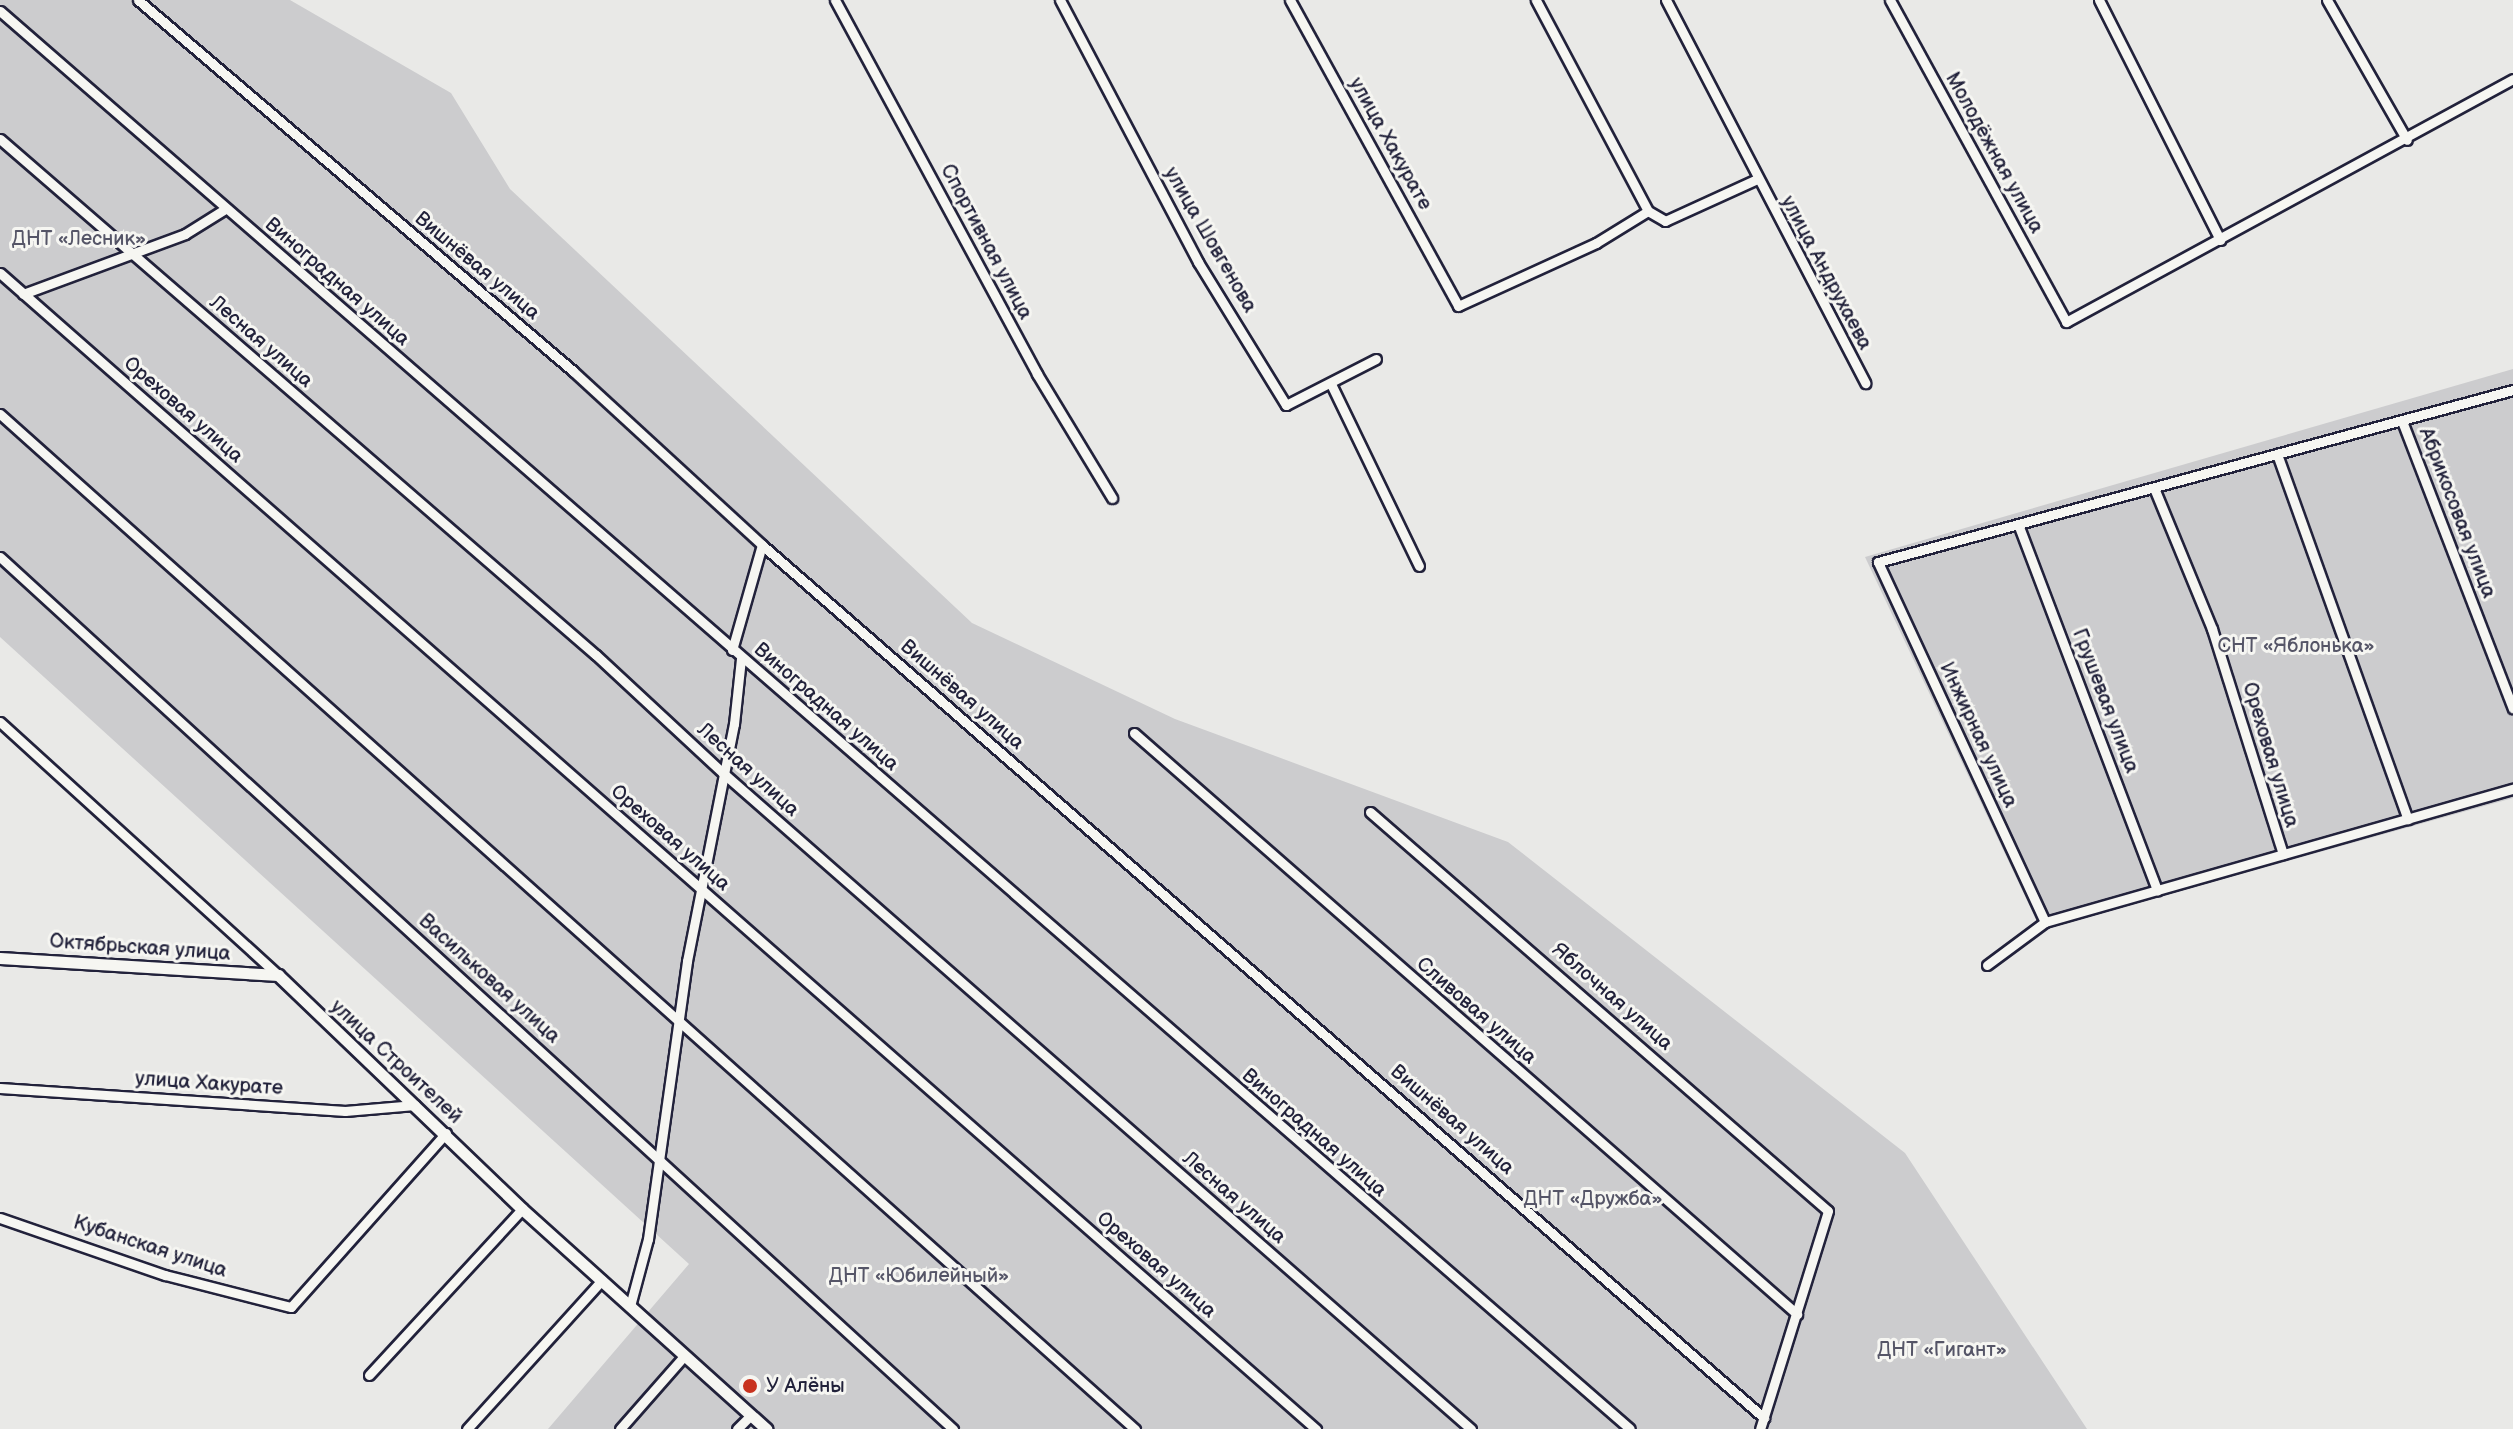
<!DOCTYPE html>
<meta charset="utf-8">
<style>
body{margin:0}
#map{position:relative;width:2513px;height:1429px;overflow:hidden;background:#e9e9e7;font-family:"Balsamiq Sans",sans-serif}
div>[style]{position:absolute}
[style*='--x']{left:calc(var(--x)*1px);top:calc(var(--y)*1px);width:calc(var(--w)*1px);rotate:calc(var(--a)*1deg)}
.green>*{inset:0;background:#ccccce}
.roads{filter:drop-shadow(2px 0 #22223b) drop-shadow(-2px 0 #22223b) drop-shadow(0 2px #22223b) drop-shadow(0 -2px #22223b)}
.minor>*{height:9px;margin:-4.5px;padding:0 4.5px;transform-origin:4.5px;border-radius:4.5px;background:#f6f6f2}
.tertiary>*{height:11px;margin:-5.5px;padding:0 5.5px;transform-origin:5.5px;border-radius:5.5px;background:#f6f6f2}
.dots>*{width:22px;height:22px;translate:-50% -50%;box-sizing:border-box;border:4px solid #f6f6f2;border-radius:50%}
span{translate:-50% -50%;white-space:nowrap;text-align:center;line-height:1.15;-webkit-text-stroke:6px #f6f6f2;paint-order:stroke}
.street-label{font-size:20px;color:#22223b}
.park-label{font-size:20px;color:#555567}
.poi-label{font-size:20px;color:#22223b}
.left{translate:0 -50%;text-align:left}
</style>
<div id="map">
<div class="green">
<div style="clip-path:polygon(0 0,290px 0,451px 93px,510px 189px,972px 623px,1175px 719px,1508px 842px,1905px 1153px,2087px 1429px,548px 1429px,689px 1264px,0 637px)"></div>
<div style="clip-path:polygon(2513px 369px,2513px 798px,2041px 930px,1865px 557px)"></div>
</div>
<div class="roads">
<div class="minor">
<div style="--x:138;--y:0;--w:572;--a:40.46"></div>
<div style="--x:573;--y:371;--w:257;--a:42.6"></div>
<div style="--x:762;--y:545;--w:1329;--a:41.06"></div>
<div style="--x:835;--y:0;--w:425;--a:61.6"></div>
<div style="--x:1037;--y:374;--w:145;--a:58.8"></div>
<div style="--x:1060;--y:0;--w:296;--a:62.2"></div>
<div style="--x:1198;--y:262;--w:168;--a:58.4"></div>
<div style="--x:1286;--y:405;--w:101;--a:-27.1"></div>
<div style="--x:1290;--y:0;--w:349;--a:61.2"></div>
<div style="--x:1458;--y:306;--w:152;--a:-24.5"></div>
<div style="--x:1596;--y:243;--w:61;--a:-31.6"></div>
<div style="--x:1648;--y:211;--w:239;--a:-118"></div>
<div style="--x:1666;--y:0;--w:432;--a:62.5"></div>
<div style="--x:1890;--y:0;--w:367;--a:61.3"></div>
<div style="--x:2066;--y:322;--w:509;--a:-28.53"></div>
<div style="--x:2099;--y:0;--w:269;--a:63.2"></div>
<div style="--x:2327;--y:0;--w:161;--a:60.3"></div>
<div style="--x:0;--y:11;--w:2160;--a:41.02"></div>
<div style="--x:0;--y:139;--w:788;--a:40.89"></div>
<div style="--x:596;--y:655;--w:173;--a:42.9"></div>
<div style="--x:723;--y:773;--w:995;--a:41.25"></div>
<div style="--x:1648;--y:211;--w:20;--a:30"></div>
<div style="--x:1665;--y:221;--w:101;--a:-24.5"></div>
<div style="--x:0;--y:273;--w:1752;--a:41.3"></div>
<div style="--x:23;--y:294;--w:173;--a:-20.3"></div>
<div style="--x:185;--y:234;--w:47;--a:-32"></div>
<div style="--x:1331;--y:384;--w:202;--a:64.2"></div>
<div style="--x:0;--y:414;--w:1523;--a:41.81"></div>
<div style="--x:2402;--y:421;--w:308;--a:68.9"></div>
<div style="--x:2277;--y:454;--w:388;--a:70.3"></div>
<div style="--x:2154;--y:488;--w:152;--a:67.6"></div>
<div style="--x:2212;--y:629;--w:236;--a:72.5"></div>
<div style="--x:2018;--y:524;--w:392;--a:69.2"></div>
<div style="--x:0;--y:557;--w:1292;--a:42.46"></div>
<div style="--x:732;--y:650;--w:109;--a:-74.1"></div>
<div style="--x:0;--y:722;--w:376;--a:42.3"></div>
<div style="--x:1134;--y:733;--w:882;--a:41.23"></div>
<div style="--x:1370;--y:812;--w:607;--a:41.06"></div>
<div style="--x:1828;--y:1211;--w:228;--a:107.3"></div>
<div style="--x:2045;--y:922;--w:397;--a:-114.9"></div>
<div style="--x:1878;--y:562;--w:658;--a:-15.16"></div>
<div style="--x:1987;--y:965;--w:72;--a:-36.6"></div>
<div style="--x:2045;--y:922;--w:487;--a:-15.9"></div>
<div style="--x:0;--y:1088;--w:346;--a:3.8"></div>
<div style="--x:345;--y:1111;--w:70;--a:-4.9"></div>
<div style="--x:0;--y:1218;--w:175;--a:19.1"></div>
<div style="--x:165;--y:1275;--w:130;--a:14.3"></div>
<div style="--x:291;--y:1307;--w:233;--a:-48.3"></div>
<div style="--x:630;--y:1306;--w:69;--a:-75"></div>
<div style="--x:648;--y:1239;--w:281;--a:-82"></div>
<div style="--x:687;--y:961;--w:242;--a:-78.8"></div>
<div style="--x:734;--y:724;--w:66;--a:-83.9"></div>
<div style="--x:369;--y:1375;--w:226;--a:-47.3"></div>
<div style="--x:467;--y:1429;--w:201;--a:-47.8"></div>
<div style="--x:620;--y:1429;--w:98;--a:-48.7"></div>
<div style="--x:737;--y:1429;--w:20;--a:-45"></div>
</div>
<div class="tertiary">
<div style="--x:0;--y:958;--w:279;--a:3.5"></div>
<div style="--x:278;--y:975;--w:338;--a:43.8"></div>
<div style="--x:522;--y:1209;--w:329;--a:42"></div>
</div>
</div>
<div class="dots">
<div style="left:750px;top:1386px;background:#c8321e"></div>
</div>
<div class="street-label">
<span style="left:1390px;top:144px;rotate:61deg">улица Хакурате</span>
<span style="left:1994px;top:153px;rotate:61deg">Молодёжная улица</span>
<span style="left:1210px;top:240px;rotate:60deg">улица Шовгенова</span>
<span style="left:986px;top:242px;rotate:62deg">Спортивная улица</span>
<span style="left:477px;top:266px;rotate:40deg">Вишнёвая улица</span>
<span style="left:1826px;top:273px;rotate:62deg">улица Андрухаева</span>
<span style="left:337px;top:282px;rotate:41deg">Виноградная улица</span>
<span style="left:261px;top:342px;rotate:41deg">Лесная улица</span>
<span style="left:183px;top:410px;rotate:41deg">Ореховая улица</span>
<span style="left:2457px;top:513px;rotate:69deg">Абрикосовая улица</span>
<span style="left:962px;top:695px;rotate:41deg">Вишнёвая улица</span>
<span style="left:2105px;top:701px;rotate:69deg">Грушевая улица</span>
<span style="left:826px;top:707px;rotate:41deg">Виноградная улица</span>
<span style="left:1978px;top:735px;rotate:65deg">Инжирная улица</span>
<span style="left:2270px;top:755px;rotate:73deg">Ореховая улица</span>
<span style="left:748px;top:770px;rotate:42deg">Лесная улица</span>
<span style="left:670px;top:838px;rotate:41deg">Ореховая улица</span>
<span style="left:140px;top:948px;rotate:4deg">Октябрьская улица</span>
<span style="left:489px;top:979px;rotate:42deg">Васильковая улица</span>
<span style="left:1612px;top:997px;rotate:41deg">Яблочная улица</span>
<span style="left:1476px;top:1011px;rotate:41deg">Сливовая улица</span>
<span style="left:396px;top:1062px;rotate:43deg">улица Строителей</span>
<span style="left:209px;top:1084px;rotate:4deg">улица Хакурате</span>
<span style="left:1452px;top:1120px;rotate:41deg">Вишнёвая улица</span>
<span style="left:1314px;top:1133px;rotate:41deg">Виноградная улица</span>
<span style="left:1234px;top:1198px;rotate:41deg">Лесная улица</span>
<span style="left:150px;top:1247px;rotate:18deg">Кубанская улица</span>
<span style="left:1156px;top:1265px;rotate:41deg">Ореховая улица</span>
</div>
<div class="park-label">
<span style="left:79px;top:239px">ДНТ «Лесник»</span>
<span style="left:2296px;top:646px">СНТ «Яблонька»</span>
<span style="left:1593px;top:1199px">ДНТ «Дружба»</span>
<span style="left:919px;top:1276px">ДНТ «Юбилейный»</span>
<span style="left:1942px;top:1350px">ДНТ «Гигант»</span>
</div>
<div class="poi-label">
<span class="left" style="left:766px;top:1386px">У Алёны</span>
</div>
</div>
